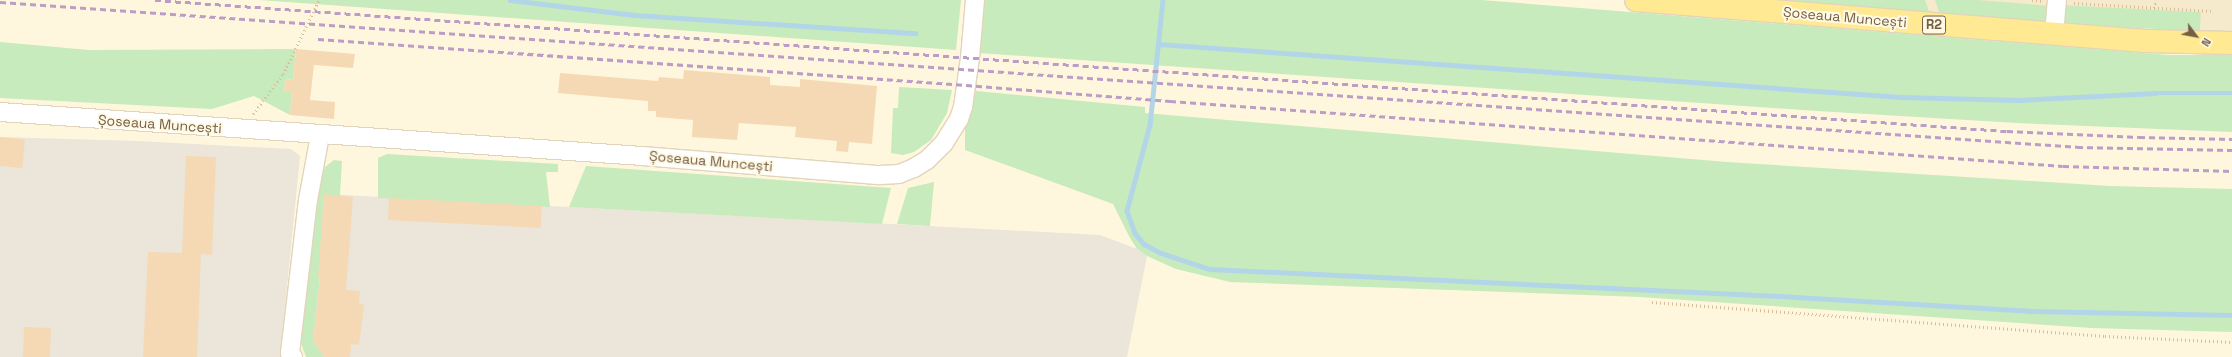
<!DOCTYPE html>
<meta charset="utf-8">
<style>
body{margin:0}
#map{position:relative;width:2232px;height:357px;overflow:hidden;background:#fef7de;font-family:"Space Grotesk",sans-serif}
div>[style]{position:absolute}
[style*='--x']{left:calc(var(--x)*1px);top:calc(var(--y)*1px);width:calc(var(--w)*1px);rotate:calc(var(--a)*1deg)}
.residential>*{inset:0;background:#f6eacc}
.industrial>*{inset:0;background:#ebe5da}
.green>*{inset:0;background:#c7ebbc;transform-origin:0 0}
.stream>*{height:4.5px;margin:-2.25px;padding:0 2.25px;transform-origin:2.25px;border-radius:2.25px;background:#b2d6e8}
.building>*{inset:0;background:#f5d9b4;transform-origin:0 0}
.path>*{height:2.5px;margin-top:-1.25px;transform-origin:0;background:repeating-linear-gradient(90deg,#d9bd97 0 1px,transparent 0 4px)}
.roads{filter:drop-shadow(1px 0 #e2d4ba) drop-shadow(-1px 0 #e2d4ba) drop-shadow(0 1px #e2d4ba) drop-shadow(0 -1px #e2d4ba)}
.minor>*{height:18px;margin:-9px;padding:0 9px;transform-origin:9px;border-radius:9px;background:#fff}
.major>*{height:22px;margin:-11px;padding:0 11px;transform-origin:11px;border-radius:11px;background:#ffea93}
.rail>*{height:3px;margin-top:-1.5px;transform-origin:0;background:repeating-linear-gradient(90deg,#bb9dc6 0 6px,transparent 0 10px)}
span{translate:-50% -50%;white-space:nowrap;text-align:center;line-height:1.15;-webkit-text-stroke:4px #fffae5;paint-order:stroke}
.shield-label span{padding:1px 3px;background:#fffae5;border:1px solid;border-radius:3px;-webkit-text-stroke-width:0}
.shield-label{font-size:13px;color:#755e45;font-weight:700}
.street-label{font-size:14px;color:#755e45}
.north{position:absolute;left:2176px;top:16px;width:40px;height:40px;-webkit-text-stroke:3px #fffae5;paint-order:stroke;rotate:122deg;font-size:11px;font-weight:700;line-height:16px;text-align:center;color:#755e45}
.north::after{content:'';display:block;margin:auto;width:14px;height:18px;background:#755e45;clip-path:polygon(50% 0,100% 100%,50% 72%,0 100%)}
</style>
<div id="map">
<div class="residential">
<div style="clip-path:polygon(1777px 0,2232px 0,2232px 32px,2026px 22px)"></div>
</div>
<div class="industrial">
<div style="clip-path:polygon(0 137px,137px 141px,291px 149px,300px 156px,280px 357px,0 357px)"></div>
<div style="clip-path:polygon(324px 194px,1100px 235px,1137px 249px,1147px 256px,1127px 357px,324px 357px,313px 340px,319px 287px)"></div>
</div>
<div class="green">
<div style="clip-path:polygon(259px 0,961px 0,956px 50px)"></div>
<div style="clip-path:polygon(985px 0,1481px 0,2168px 55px,2232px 55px,2232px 132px,2017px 123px,1817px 111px,979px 53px)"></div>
<div style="clip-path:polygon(1777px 0,1925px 0,1930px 14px)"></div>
<div style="clip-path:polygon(1935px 0,1978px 0,2052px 6px,2049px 23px,1940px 14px)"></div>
<div style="left:2061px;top:5px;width:140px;height:19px;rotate:3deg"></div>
<div style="clip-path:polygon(0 42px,89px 50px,296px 49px,293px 80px,286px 79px,284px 91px,292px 92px,290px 115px,254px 96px,212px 109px,0 98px)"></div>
<div style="clip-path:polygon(899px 87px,952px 90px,947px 113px,931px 140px,914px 152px,903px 155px,891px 153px,893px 108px,898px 108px)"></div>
<div style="clip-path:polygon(976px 91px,1145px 107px,1145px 113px,1727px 162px,2110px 186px,2232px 189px,2232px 332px,2091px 328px,1640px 297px,1230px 282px,1176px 269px,1147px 256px,1137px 249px,1130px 238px,1113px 204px,965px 150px,965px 126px)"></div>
<div style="clip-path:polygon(387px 154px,558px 164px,558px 172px,546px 172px,550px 207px,378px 198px,378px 158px)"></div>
<div style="clip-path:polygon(334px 160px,342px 161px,340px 196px,324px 195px,319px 287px,313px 340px,324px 357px,306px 357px,300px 341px,319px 186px,325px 167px)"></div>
<div style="clip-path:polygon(586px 166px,891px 188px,882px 224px,569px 207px)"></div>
<div style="clip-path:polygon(934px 182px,930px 226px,897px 224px,908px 188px)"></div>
</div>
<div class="stream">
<div style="--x:510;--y:0;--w:125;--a:6.9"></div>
<div style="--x:634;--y:15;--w:282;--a:3.7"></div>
<div style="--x:1163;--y:0;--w:126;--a:95.9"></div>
<div style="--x:1150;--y:125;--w:89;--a:105"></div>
<div style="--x:1127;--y:211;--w:23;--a:70"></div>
<div style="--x:1135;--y:233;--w:14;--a:51"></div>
<div style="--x:1144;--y:244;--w:19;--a:28"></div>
<div style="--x:1161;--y:253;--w:52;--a:18.1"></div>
<div style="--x:1210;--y:269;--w:570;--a:2.72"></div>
<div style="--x:1779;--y:296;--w:250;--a:3.4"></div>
<div style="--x:2029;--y:311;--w:203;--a:1.1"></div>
<div style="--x:1158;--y:44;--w:745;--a:4.08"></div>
<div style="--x:1901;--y:97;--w:118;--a:1.5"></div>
<div style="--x:2019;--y:100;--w:137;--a:-2.9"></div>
<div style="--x:2156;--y:93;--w:76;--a:0"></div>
</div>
<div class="building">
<div style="clip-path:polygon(296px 49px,355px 54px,353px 68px,314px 65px,310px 100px,335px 102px,334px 119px,290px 115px,292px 92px,284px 92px,286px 79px,293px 80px)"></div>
<div style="clip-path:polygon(684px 70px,770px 77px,770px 85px,800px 87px,800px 79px,877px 86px,872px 144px,849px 142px,848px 152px,836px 151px,837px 141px,795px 137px,796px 127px,739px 123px,737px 140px,692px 137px,693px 120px,656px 117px,656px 111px,648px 111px,648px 101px,558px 93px,560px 73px,658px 81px,659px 77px,683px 79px)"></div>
<div style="left:0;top:137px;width:25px;height:29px;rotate:5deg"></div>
<div style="clip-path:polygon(186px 156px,216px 157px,212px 255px,201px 254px,197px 357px,143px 357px,148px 252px,182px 253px)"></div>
<div style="clip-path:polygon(324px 194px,353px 197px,346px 290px,360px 291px,359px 304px,364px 304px,359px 345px,351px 344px,350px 357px,324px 357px,313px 340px,320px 278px,318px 278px)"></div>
<div style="left:389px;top:198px;width:153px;height:22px;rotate:3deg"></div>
<div style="left:24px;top:327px;width:27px;height:30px;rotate:2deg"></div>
</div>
<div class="path">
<div style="--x:2032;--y:0;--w:9;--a:6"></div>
<div style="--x:2074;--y:3;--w:137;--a:3.3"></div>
<div style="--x:2154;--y:8;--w:8;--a:-76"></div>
<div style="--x:253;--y:114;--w:50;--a:-53.1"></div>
<div style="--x:283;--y:74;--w:82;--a:-64.1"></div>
<div style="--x:1652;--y:302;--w:454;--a:4.3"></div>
<div style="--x:2105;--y:336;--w:127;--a:2.7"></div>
</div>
<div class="roads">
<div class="minor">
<div style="--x:2054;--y:34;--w:34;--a:-85"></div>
<div style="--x:0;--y:112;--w:644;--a:3.92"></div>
<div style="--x:642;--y:156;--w:239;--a:4.6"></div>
<div style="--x:880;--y:175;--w:19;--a:-3"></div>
<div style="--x:899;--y:174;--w:16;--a:-22"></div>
<div style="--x:914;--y:168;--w:15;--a:-32"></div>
<div style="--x:927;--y:160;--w:24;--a:-45"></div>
<div style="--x:944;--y:143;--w:28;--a:-58"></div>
<div style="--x:959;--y:119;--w:13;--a:-72"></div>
<div style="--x:963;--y:107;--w:49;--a:-81.9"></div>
<div style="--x:970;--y:58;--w:58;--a:-85.1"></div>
<div style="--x:293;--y:357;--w:5;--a:-127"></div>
<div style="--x:290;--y:353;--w:154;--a:-83.3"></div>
<div style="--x:308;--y:200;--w:66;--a:-79.5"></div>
</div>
<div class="major">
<div style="--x:1636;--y:0;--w:512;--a:4.6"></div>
<div style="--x:2146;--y:41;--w:86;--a:1.3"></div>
</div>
</div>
<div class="rail">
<div style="--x:155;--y:0;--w:1857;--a:4.05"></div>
<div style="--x:2007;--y:131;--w:132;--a:2.6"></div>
<div style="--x:2139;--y:137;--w:93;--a:1.2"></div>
<div style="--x:0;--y:2;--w:2082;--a:3.99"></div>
<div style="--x:2077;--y:147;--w:155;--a:1.1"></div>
<div style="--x:318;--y:39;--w:650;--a:4.06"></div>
<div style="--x:966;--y:85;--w:205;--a:4.5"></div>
<div style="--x:1170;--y:101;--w:895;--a:4.16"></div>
<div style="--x:2063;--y:166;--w:169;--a:1.7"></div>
</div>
<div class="shield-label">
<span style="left:1934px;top:25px">R2</span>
</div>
<div class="street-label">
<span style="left:1845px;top:17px;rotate:5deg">Șoseaua Muncești</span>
<span style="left:160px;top:124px;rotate:4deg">Șoseaua Muncești</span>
<span style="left:711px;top:161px;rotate:5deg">Șoseaua Muncești</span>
</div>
<div class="north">N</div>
</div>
